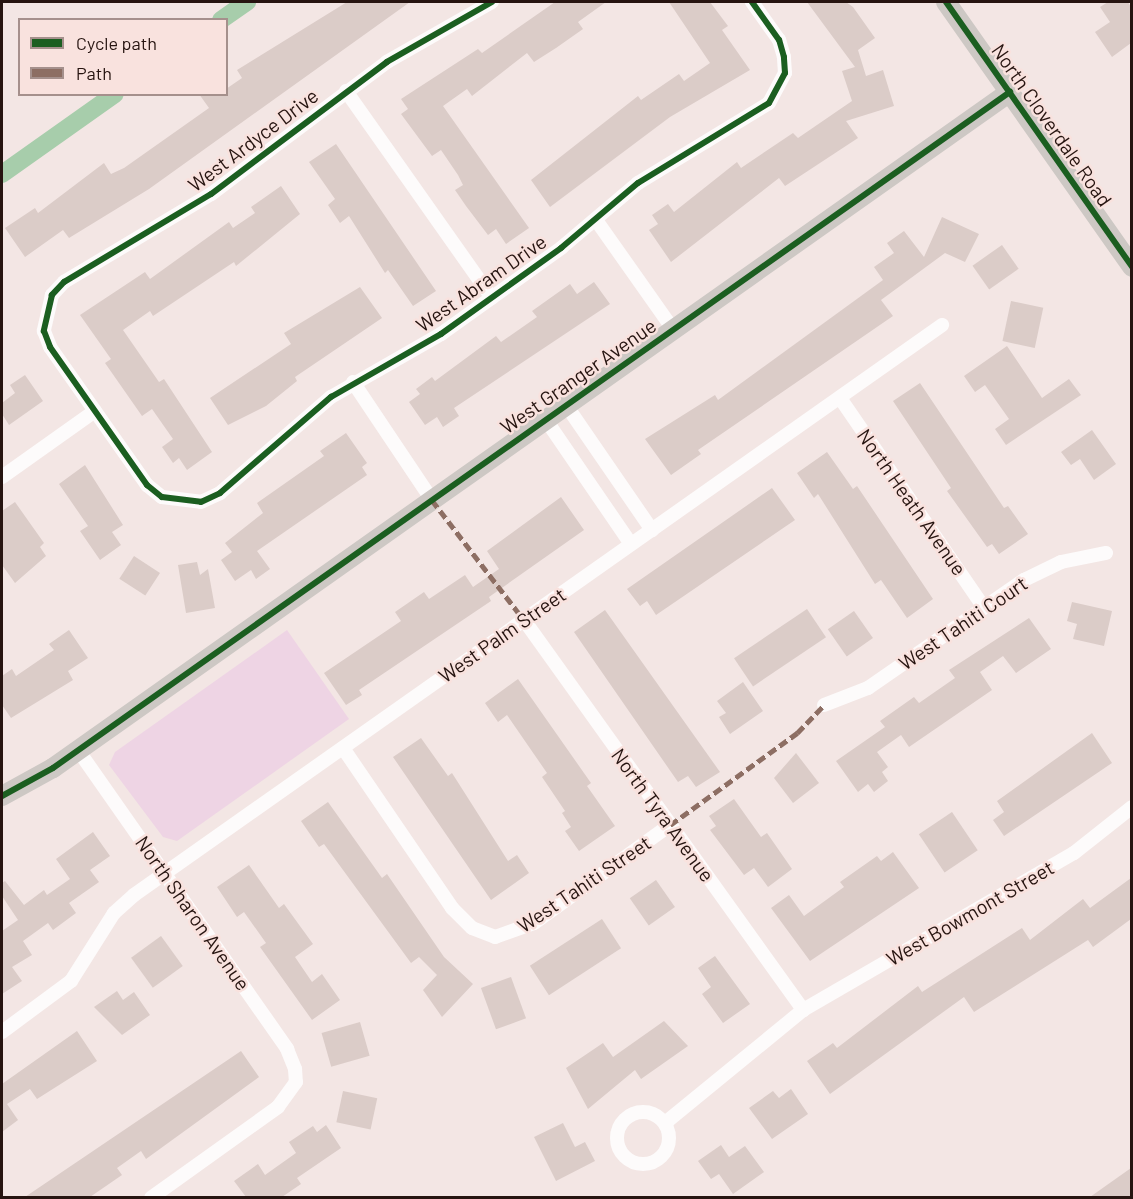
<!DOCTYPE html>
<style>
body{margin:0}
#map{position:relative;width:1133px;height:1199px;overflow:hidden;background:#f3e6e4;font-family:Barlow,sans-serif}
div>[style]{position:absolute}
[style*='--x']{left:calc(var(--x)*1px);top:calc(var(--y)*1px);width:calc(var(--w)*1px);rotate:calc(var(--a)*1deg)}
.green>*{inset:0;background:#eed4e4}
.canal>*{height:18px;margin:-9px;padding:0 9px;transform-origin:9px;border-radius:9px;background:#a7cdab}
.building>*{inset:0;background:#dbccc8;transform-origin:0 0}
.street>*{height:14px;margin:-7px;padding:0 7px;transform-origin:7px;border-radius:7px;background:#fdfbfb}
.street>.ring{margin:-7px;padding:0;box-sizing:content-box;background:none;border:14px solid #fdfbfb;border-radius:50%}
.secondary>*{height:20px;margin:-10px;padding:0 10px;transform-origin:10px;border-radius:10px;background:#cdc8c4}
.quiet>*{height:4.5px;margin-top:-2.25px;transform-origin:0;background:repeating-linear-gradient(90deg,#8d6e63 0 9px,transparent 0 13.5px)}
.cycleway>*{height:6px;margin:-3px;padding:0 3px;transform-origin:3px;border-radius:3px;background:#1b5e20}
span{translate:-50% -50%;white-space:nowrap;text-align:center;line-height:1.15;-webkit-text-stroke:5px #f9e2de;paint-order:stroke}
.street-label{font-size:20px;color:#261410}
.frame{position:absolute;inset:0;border:3px solid #261410;pointer-events:none}
.legend{position:absolute;left:18px;top:18px;width:210px;height:78px;box-sizing:border-box;background:#f9e2de;border:2px solid #a5908c;margin:0;padding:8px 10px;list-style:none;font-size:18px;color:#261410}
.legend li{display:flex;align-items:center;gap:12px;height:30px}
.legend b{width:30px;border:2px solid #a5908c}
</style>
<div id="map">
<div class="green">
<div style="clip-path:polygon(287px 630px,349px 719px,177px 841px,163px 837px,109px 765px,115px 752px)"></div>
</div>
<div class="canal">
<div style="--x:221;--y:20;--w:32;--a:-35"></div>
<div style="--x:2;--y:174;--w:138;--a:-35.3"></div>
</div>
<div class="building">
<div style="clip-path:polygon(347px 2px,410px 2px,149px 189px,69px 238px,63px 230px,25px 257px,5px 228px,35px 208px,38px 213px,104px 163px,111px 174px,124px 168px,209px 108px,199px 94px,226px 94px,226px 89px,242px 78px,237px 70px)"></div>
<div style="clip-path:polygon(555px 2px,606px 2px,578px 22px,583px 29px,556px 48px,534px 62px,527px 53px,472px 96px,467px 89px,443px 106px,529px 228px,506px 244px,496px 229px,488px 235px,466px 206px,455px 190px,463px 185px,458px 175px,441px 150px,432px 156px,401px 114px,408px 109px,401px 99px,478px 49px,482px 53px)"></div>
<div style="clip-path:polygon(669px 2px,710px 2px,728px 26px,722px 30px,750px 70px,670px 117px,550px 207px,531px 180px,638px 96px,641px 100px,679px 74px,684px 81px,710px 63px)"></div>
<div style="clip-path:polygon(807px 2px,846px 2px,853px 7px,875px 38px,858px 50px,866px 76px,883px 70px,894px 106px,846px 121px,858px 138px,785px 186px,779px 178px,671px 262px,649px 230px,658px 224px,652px 215px,668px 204px,674px 212px,737px 162px,741px 168px,793px 133px,798px 138px,852px 101px,842px 71px,855px 67px)"></div>
<div style="clip-path:polygon(1108px 2px,1128px 2px,1131px 7px,1131px 43px,1112px 57px,1095px 32px,1110px 22px,1100px 7px)"></div>
<div style="clip-path:polygon(336px 144px,436px 291px,413px 306px,388px 270px,385px 273px,349px 216px,340px 223px,328px 205px,335px 199px,309px 162px)"></div>
<div style="clip-path:polygon(281px 186px,300px 214px,236px 266px,234px 262px,153px 316px,150px 311px,123px 330px,159px 382px,164px 379px,212px 452px,187px 470px,179px 458px,173px 463px,162px 447px,173px 439px,152px 409px,142px 416px,105px 363px,111px 359px,80px 315px,145px 272px,150px 279px,229px 222px,233px 228px,255px 213px,251px 207px)"></div>
<div style="clip-path:polygon(942px 217px,979px 234px,965px 262px,945px 253px,881px 300px,893px 316px,698px 450px,701px 454px,671px 475px,645px 439px,715px 395px,718px 400px,883px 280px,874px 267px,894px 253px,887px 243px,904px 231px,924px 257px)"></div>
<div style="left:1002px;top:245px;width:29px;height:36px;rotate:55deg"></div>
<div style="clip-path:polygon(594px 282px,610px 304px,454px 408px,459px 416px,443px 427px,437px 417px,425px 425px,409px 402px,420px 394px,416px 389px,432px 377px,435px 381px,496px 336px,501px 342px,537px 317px,532px 311px,570px 284px,577px 294px)"></div>
<div style="clip-path:polygon(360px 287px,382px 318px,295px 377px,297px 381px,266px 406px,228px 425px,210px 398px,291px 344px,284px 333px)"></div>
<div style="left:1011px;top:301px;width:33px;height:41px;rotate:12deg"></div>
<div style="clip-path:polygon(1007px 346px,1042px 398px,1069px 379px,1081px 395px,1006px 445px,995px 429px,1009px 419px,985px 385px,975px 392px,964px 376px)"></div>
<div style="clip-path:polygon(25px 375px,43px 401px,9px 425px,2px 414px,2px 403px,15px 393px,10px 385px)"></div>
<div style="clip-path:polygon(920px 383px,1004px 508px,1008px 506px,1028px 534px,999px 554px,992px 544px,987px 547px,947px 491px,951px 488px,893px 401px)"></div>
<div style="clip-path:polygon(1092px 430px,1116px 464px,1094px 480px,1080px 459px,1071px 465px,1061px 452px)"></div>
<div style="clip-path:polygon(346px 433px,367px 463px,362px 467px,367px 475px,257px 551px,270px 569px,256px 579px,251px 570px,235px 581px,221px 560px,232px 552px,225px 543px,263px 513px,257px 503px,324px 456px,320px 451px)"></div>
<div style="clip-path:polygon(827px 452px,853px 489px,857px 486px,933px 599px,907px 618px,881px 580px,875px 584px,818px 494px,814px 498px,797px 473px)"></div>
<div style="clip-path:polygon(85px 465px,123px 525px,112px 532px,121px 545px,100px 560px,80px 531px,88px 526px,59px 484px)"></div>
<div style="clip-path:polygon(772px 488px,795px 520px,656px 615px,647px 601px,640px 606px,627px 589px)"></div>
<div style="clip-path:polygon(561px 497px,584px 530px,489px 597px,491px 601px,359px 690px,362px 695px,346px 705px,324px 673px,401px 621px,395px 612px,424px 592px,429px 599px,465px 575px,473px 587px,499px 569px,487px 551px)"></div>
<div style="clip-path:polygon(15px 502px,44px 543px,40px 547px,46px 556px,15px 583px,2px 565px,2px 511px)"></div>
<div style="left:134px;top:556px;width:31px;height:27px;rotate:33deg"></div>
<div style="clip-path:polygon(197px 562px,200px 575px,208px 569px,215px 608px,186px 613px,178px 565px)"></div>
<div style="clip-path:polygon(1072px 602px,1112px 611px,1104px 646px,1073px 639px,1077px 624px,1067px 621px)"></div>
<div style="left:807px;top:609px;width:34px;height:88px;rotate:56deg"></div>
<div style="clip-path:polygon(605px 610px,720px 772px,696px 787px,688px 776px,678px 782px,574px 632px)"></div>
<div style="left:854px;top:611px;width:33px;height:32px;rotate:55deg"></div>
<div style="clip-path:polygon(1029px 618px,1051px 649px,1016px 673px,1003px 656px,980px 672px,992px 690px,909px 747px,901px 735px,877px 752px,888px 767px,882px 772px,888px 781px,874px 792px,868px 784px,858px 792px,836px 761px,885px 727px,880px 721px,914px 697px,919px 703px,955px 678px,949px 670px)"></div>
<div style="clip-path:polygon(69px 630px,88px 658px,68px 671px,73px 680px,11px 718px,2px 705px,2px 676px,12px 669px,16px 676px,54px 650px,49px 644px)"></div>
<div style="clip-path:polygon(518px 679px,591px 783px,587px 786px,615px 826px,579px 851px,565px 831px,571px 827px,562px 813px,565px 811px,542px 777px,547px 773px,507px 715px,498px 722px,485px 703px)"></div>
<div style="clip-path:polygon(743px 682px,763px 711px,730px 734px,719px 717px,726px 713px,717px 701px)"></div>
<div style="clip-path:polygon(1092px 733px,1112px 763px,1004px 836px,993px 820px,1004px 812px,997px 801px)"></div>
<div style="clip-path:polygon(421px 738px,448px 776px,452px 773px,508px 861px,517px 855px,529px 873px,491px 900px,393px 757px)"></div>
<div style="clip-path:polygon(796px 753px,819px 783px,793px 803px,774px 778px)"></div>
<div style="clip-path:polygon(734px 799px,761px 837px,767px 833px,792px 869px,768px 887px,754px 868px,744px 875px,710px 830px,716px 826px,709px 816px)"></div>
<div style="clip-path:polygon(328px 802px,382px 878px,387px 874px,444px 957px,473px 984px,442px 1017px,423px 990px,437px 975px,419px 957px,411px 963px,324px 844px,319px 847px,301px 821px)"></div>
<div style="left:952px;top:812px;width:46px;height:40px;rotate:56deg"></div>
<div style="clip-path:polygon(93px 832px,110px 856px,90px 870px,99px 882px,69px 903px,76px 913px,53px 930px,48px 923px,23px 941px,32px 955px,12px 967px,22px 981px,2px 994px,2px 931px,18px 920px,2px 896px,2px 883px,5px 881px,24px 905px,44px 890px,47px 895px,70px 879px,56px 859px)"></div>
<div style="clip-path:polygon(893px 852px,919px 888px,810px 961px,771px 908px,789px 895px,804px 916px,844px 887px,840px 882px,877px 856px,881px 861px)"></div>
<div style="clip-path:polygon(249px 865px,279px 908px,284px 904px,313px 944px,295px 957px,312px 982px,322px 974px,340px 1000px,312px 1020px,260px 947px,266px 943px,244px 912px,237px 917px,217px 887px)"></div>
<div style="clip-path:polygon(1131px 878px,1131px 919px,1093px 947px,1088px 940px,974px 1012px,964px 997px,830px 1094px,807px 1061px,833px 1043px,837px 1048px,918px 986px,922px 992px,1022px 928px,1030px 940px,1083px 899px,1090px 908px)"></div>
<div style="left:656px;top:880px;width:33px;height:32px;rotate:55deg"></div>
<div style="left:602px;top:919px;width:35px;height:86px;rotate:57deg"></div>
<div style="left:161px;top:936px;width:37px;height:37px;rotate:54deg"></div>
<div style="clip-path:polygon(715px 956px,750px 1004px,723px 1023px,702px 994px,711px 987px,698px 968px)"></div>
<div style="left:511px;top:977px;width:44px;height:32px;rotate:70deg"></div>
<div style="clip-path:polygon(117px 991px,123px 1000px,134px 992px,150px 1015px,122px 1035px,94px 1007px)"></div>
<div style="clip-path:polygon(664px 1021px,688px 1046px,641px 1079px,635px 1070px,588px 1109px,566px 1068px,603px 1043px,613px 1057px)"></div>
<div style="left:360px;top:1022px;width:35px;height:40px;rotate:74deg"></div>
<div style="clip-path:polygon(77px 1031px,97px 1061px,37px 1099px,30px 1089px,7px 1104px,18px 1120px,2px 1132px,2px 1084px)"></div>
<div style="clip-path:polygon(241px 1051px,259px 1077px,146px 1159px,141px 1151px,117px 1168px,122px 1175px,90px 1197px,25px 1197px)"></div>
<div style="clip-path:polygon(791px 1089px,808px 1114px,772px 1139px,749px 1108px,773px 1091px,779px 1098px)"></div>
<div style="left:343px;top:1091px;width:35px;height:32px;rotate:12deg"></div>
<div style="clip-path:polygon(563px 1123px,575px 1147px,585px 1142px,595px 1161px,556px 1181px,534px 1137px)"></div>
<div style="clip-path:polygon(326px 1125px,341px 1148px,297px 1178px,301px 1184px,282px 1197px,246px 1197px,234px 1181px,258px 1164px,265px 1175px,296px 1153px,289px 1142px,313px 1126px,317px 1132px)"></div>
<div style="clip-path:polygon(721px 1145px,729px 1157px,745px 1146px,764px 1172px,733px 1194px,719px 1174px,711px 1179px,698px 1161px)"></div>
<div style="clip-path:polygon(1131px 1168px,1131px 1197px,1090px 1197px)"></div>
</div>
<div class="street">
<div style="--x:492;--y:2;--w:121;--a:150.3"></div>
<div style="--x:387;--y:62;--w:220;--a:143.1"></div>
<div style="--x:211;--y:194;--w:171;--a:149.1"></div>
<div style="--x:64;--y:282;--w:18;--a:133"></div>
<div style="--x:52;--y:295;--w:37;--a:103"></div>
<div style="--x:44;--y:331;--w:17;--a:69"></div>
<div style="--x:50;--y:347;--w:169;--a:54.9"></div>
<div style="--x:147;--y:485;--w:19;--a:39"></div>
<div style="--x:162;--y:497;--w:39;--a:7"></div>
<div style="--x:201;--y:502;--w:21;--a:-25"></div>
<div style="--x:220;--y:493;--w:147;--a:-40.9"></div>
<div style="--x:331;--y:397;--w:127;--a:-29.8"></div>
<div style="--x:441;--y:334;--w:148;--a:-35.6"></div>
<div style="--x:561;--y:248;--w:101;--a:-40.2"></div>
<div style="--x:638;--y:183;--w:153;--a:-31.4"></div>
<div style="--x:769;--y:103;--w:34;--a:-62"></div>
<div style="--x:785;--y:73;--w:16;--a:-94"></div>
<div style="--x:784;--y:57;--w:18;--a:-106"></div>
<div style="--x:779;--y:40;--w:47;--a:-125.4"></div>
<div style="--x:346;--y:91;--w:253;--a:54.8"></div>
<div style="--x:596;--y:220;--w:133;--a:54.8"></div>
<div style="--x:353;--y:382;--w:142;--a:56.2"></div>
<div style="--x:840;--y:398;--w:252;--a:55.5"></div>
<div style="--x:566;--y:405;--w:152;--a:55.5"></div>
<div style="--x:546;--y:420;--w:150;--a:55.6"></div>
<div style="--x:2;--y:477;--w:114;--a:-35.4"></div>
<div style="--x:524;--y:620;--w:480;--a:54.4"></div>
<div style="--x:824;--y:705;--w:47;--a:-21.1"></div>
<div style="--x:868;--y:688;--w:190;--a:-34.7"></div>
<div style="--x:1024;--y:580;--w:41;--a:-25.9"></div>
<div style="--x:1061;--y:562;--w:46;--a:-11.3"></div>
<div style="--x:343;--y:748;--w:194;--a:55.7"></div>
<div style="--x:452;--y:908;--w:28;--a:45"></div>
<div style="--x:472;--y:928;--w:25;--a:21"></div>
<div style="--x:495;--y:937;--w:41;--a:-19.7"></div>
<div style="--x:534;--y:923;--w:168;--a:-35.8"></div>
<div style="--x:78;--y:750;--w:365;--a:55"></div>
<div style="--x:287;--y:1049;--w:22;--a:68"></div>
<div style="--x:295;--y:1069;--w:13;--a:86"></div>
<div style="--x:296;--y:1082;--w:31;--a:126"></div>
<div style="--x:278;--y:1107;--w:156;--a:144.4"></div>
<div style="--x:2;--y:1032;--w:86;--a:-36.5"></div>
<div style="--x:71;--y:981;--w:80;--a:-57.7"></div>
<div style="--x:114;--y:913;--w:27;--a:-42"></div>
<div style="--x:134;--y:895;--w:989;--a:-35.2"></div>
<div class="ring" style="left:617px;top:1112px;width:38px;height:38px"></div>
<div style="--x:665;--y:1123;--w:178;--a:-39.3"></div>
<div style="--x:803;--y:1010;--w:313;--a:-30.1"></div>
<div style="--x:1074;--y:853;--w:74;--a:-38.4"></div>
</div>
<div class="secondary">
<div style="--x:946;--y:2;--w:324;--a:54.9"></div>
<div style="--x:2;--y:796;--w:58;--a:-28.8"></div>
<div style="--x:53;--y:768;--w:1172;--a:-35.24"></div>
</div>
<div class="quiet">
<div style="--x:432;--y:500;--w:151;--a:52.5"></div>
<div style="--x:670;--y:825;--w:157;--a:-35.9"></div>
<div style="--x:797;--y:733;--w:39;--a:-46"></div>
</div>
<div class="cycleway">
<div style="--x:492;--y:2;--w:121;--a:150.3"></div>
<div style="--x:387;--y:62;--w:220;--a:143.1"></div>
<div style="--x:211;--y:194;--w:171;--a:149.1"></div>
<div style="--x:64;--y:282;--w:18;--a:133"></div>
<div style="--x:52;--y:295;--w:37;--a:103"></div>
<div style="--x:44;--y:331;--w:17;--a:69"></div>
<div style="--x:50;--y:347;--w:169;--a:54.9"></div>
<div style="--x:147;--y:485;--w:19;--a:39"></div>
<div style="--x:162;--y:497;--w:39;--a:7"></div>
<div style="--x:201;--y:502;--w:21;--a:-25"></div>
<div style="--x:220;--y:493;--w:147;--a:-40.9"></div>
<div style="--x:331;--y:397;--w:127;--a:-29.8"></div>
<div style="--x:441;--y:334;--w:148;--a:-35.6"></div>
<div style="--x:561;--y:248;--w:101;--a:-40.2"></div>
<div style="--x:638;--y:183;--w:153;--a:-31.4"></div>
<div style="--x:769;--y:103;--w:34;--a:-62"></div>
<div style="--x:785;--y:73;--w:16;--a:-94"></div>
<div style="--x:784;--y:57;--w:18;--a:-106"></div>
<div style="--x:779;--y:40;--w:47;--a:-125.4"></div>
<div style="--x:946;--y:2;--w:324;--a:54.9"></div>
<div style="--x:2;--y:796;--w:58;--a:-28.8"></div>
<div style="--x:53;--y:768;--w:1172;--a:-35.24"></div>
</div>
<div class="street-label">
<span style="left:1052px;top:125px;rotate:55deg">North Cloverdale Road</span>
<span style="left:253px;top:140px;rotate:-37deg">West Ardyce Drive</span>
<span style="left:481px;top:283px;rotate:-35deg">West Abram Drive</span>
<span style="left:578px;top:376px;rotate:-35deg">West Granger Avenue</span>
<span style="left:912px;top:502px;rotate:55deg">North Heath Avenue</span>
<span style="left:963px;top:623px;rotate:-34deg">West Tahiti Court</span>
<span style="left:502px;top:635px;rotate:-35deg">West Palm Street</span>
<span style="left:663px;top:815px;rotate:54deg">North Tyra Avenue</span>
<span style="left:584px;top:884px;rotate:-34deg">West Tahiti Street</span>
<span style="left:193px;top:913px;rotate:55deg">North Sharon Avenue</span>
<span style="left:970px;top:913px;rotate:-30deg">West Bowmont Street</span>
</div>
<div class="frame"></div>
<ul class="legend">
<li><b style="height:8px;background:#1b5e20"></b>Cycle path</li>
<li><b style="height:8px;background:#8d6e63"></b>Path</li>
</ul>
</div>
